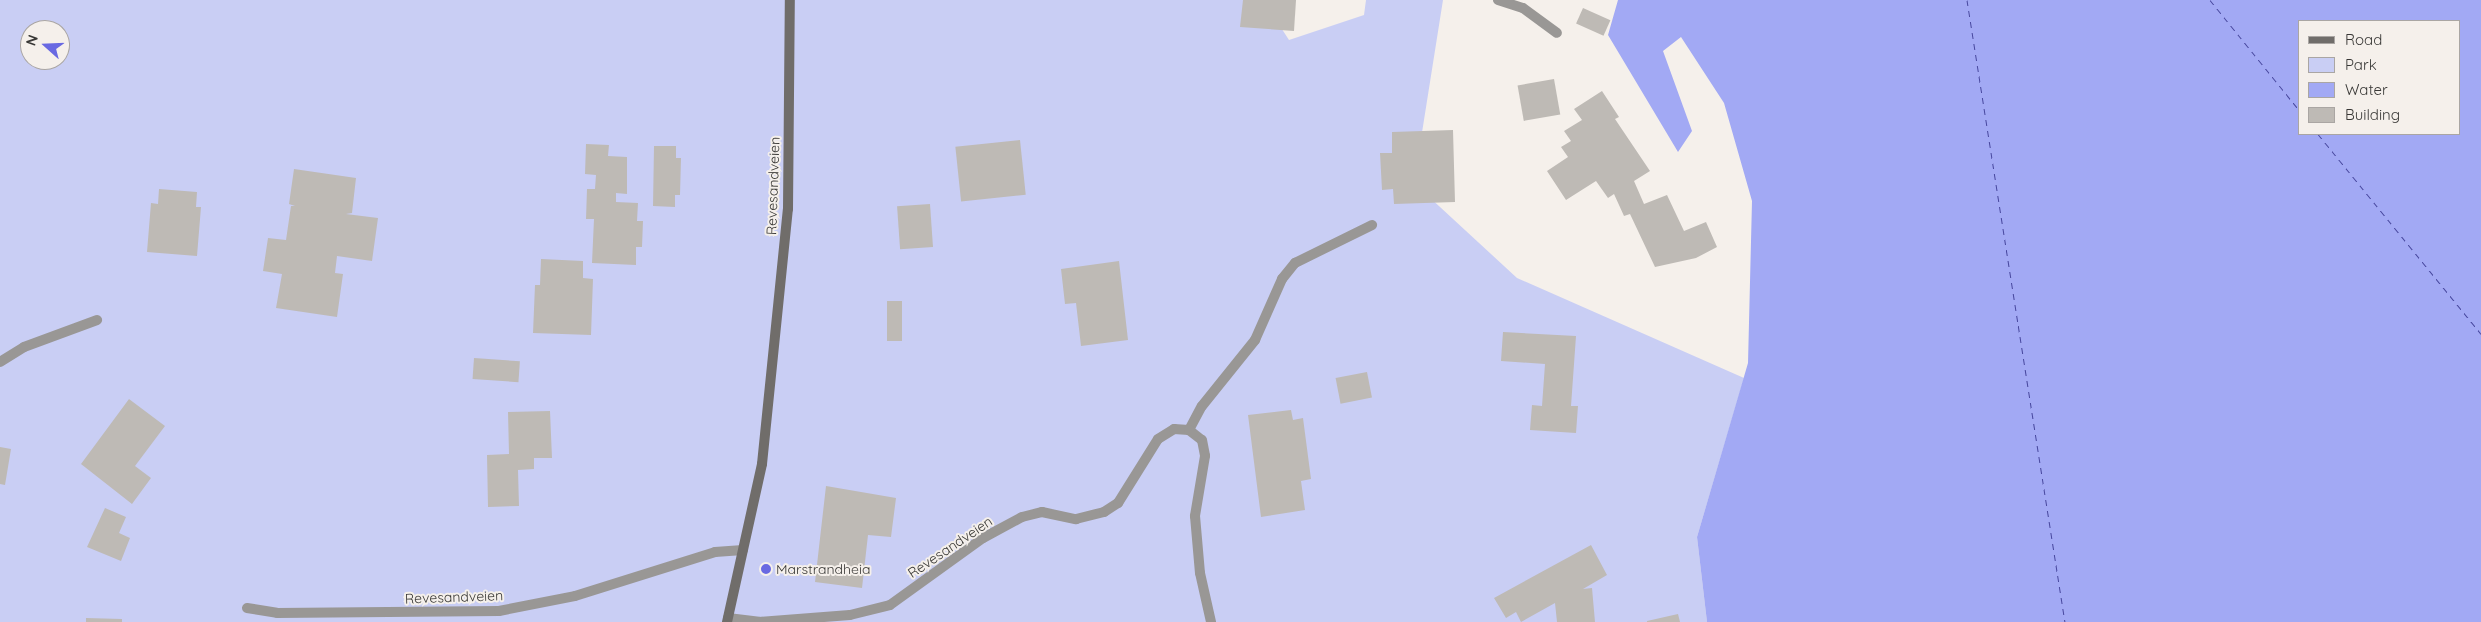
<!DOCTYPE html>
<style>
body{margin:0}
#map{position:relative;width:2481px;height:622px;overflow:hidden;background:#f5f0eb;font-family:Quicksand,sans-serif}
div>[style]{position:absolute}
[style*='--x']{left:calc(var(--x)*1px);top:calc(var(--y)*1px);width:calc(var(--w)*1px);rotate:calc(var(--a)*1deg)}
.green>*{inset:0;background:#c9cef4}
.water>*{inset:0;background:#a2a9f4}
.ferry>*{height:1px;margin-top:-0.5px;transform-origin:0;background:repeating-linear-gradient(90deg,#46469d 0 6px,transparent 0 11px)}
.building>*{inset:0;background:#bebab5;transform-origin:0 0}
.street>*{height:10px;margin:-5px;padding:0 5px;transform-origin:5px;border-radius:5px;background:#999795}
.secondary>*{height:10px;margin:-5px;padding:0 5px;transform-origin:5px;border-radius:5px;background:#706d6a}
.dots>*{width:14px;height:14px;translate:-50% -50%;box-sizing:border-box;border:2px solid #f5f0eb;border-radius:50%}
span{translate:-50% -50%;white-space:nowrap;text-align:center;line-height:1.15;-webkit-text-stroke:4px #f5f0eb;paint-order:stroke}
.street-label{font-size:14px;color:#393836}
.poi-label{font-size:14px;color:#393836}
.left{translate:0 -50%;text-align:left}
.legend{position:absolute;left:2298px;top:20px;width:162px;height:115px;box-sizing:border-box;background:#f5f0eb;border:1px solid #aaa6a3;margin:0;padding:6px 9px;list-style:none;font-size:15px;color:#393836}
.legend li{display:flex;align-items:center;gap:10px;height:25px}
.legend b{width:25px;border:1px solid #aaa6a3}
.north{position:absolute;left:20px;top:20px;width:50px;height:50px;box-sizing:border-box;background:#f5f0eb;border:1px solid #aaa6a3;border-radius:50%;rotate:290deg;font-size:14px;font-weight:700;line-height:20px;text-align:center;color:#393836}
.north::after{content:'';display:block;margin:auto;width:18px;height:22px;background:#6969e2;clip-path:polygon(50% 0,100% 100%,50% 72%,0 100%)}
</style>
<div id="map">
<div class="green">
<div style="clip-path:polygon(evenodd,0 0,1263px 0,1289px 40px,1364px 15px,1366px 0,1443px 0,1414px 183px,1517px 278px,1744px 378px,1697px 537px,1707px 622px,0 622px,0 0,30px 30px,60px 30px,60px 60px,30px 60px,30px 30px)"></div>
</div>
<div class="water">
<div style="clip-path:polygon(evenodd,1618px 0,2481px 0,2481px 622px,1707px 622px,1697px 537px,1748px 363px,1752px 201px,1724px 103px,1681px 37px,1663px 51px,1692px 131px,1678px 152px,1608px 35px,1618px 0,2300px 21px,2460px 21px,2460px 134px,2300px 134px,2300px 21px)"></div>
</div>
<div class="ferry">
<div style="--x:1967;--y:0;--w:630;--a:81.05"></div>
<div style="--x:2210;--y:0;--w:143;--a:51"></div>
<div style="--x:2318;--y:134;--w:258;--a:50.8"></div>
</div>
<div class="building">
<div style="clip-path:polygon(1243px 0,1296px 0,1294px 31px,1240px 27px)"></div>
<div style="left:1583px;top:8px;width:30px;height:17px;rotate:24deg"></div>
<div style="left:1554px;top:79px;width:36px;height:37px;rotate:80deg"></div>
<div style="clip-path:polygon(1602px 91px,1619px 117px,1615px 119px,1650px 171px,1634px 181px,1644px 204px,1667px 195px,1684px 231px,1706px 222px,1717px 247px,1696px 258px,1655px 267px,1630px 214px,1624px 216px,1614px 194px,1608px 198px,1596px 181px,1566px 200px,1547px 171px,1568px 157px,1561px 147px,1571px 141px,1564px 131px,1582px 120px,1574px 109px)"></div>
<div style="clip-path:polygon(1453px 130px,1455px 202px,1394px 204px,1393px 189px,1382px 190px,1380px 153px,1392px 153px,1392px 132px)"></div>
<div style="left:1020px;top:140px;width:55px;height:65px;rotate:84deg"></div>
<div style="clip-path:polygon(586px 144px,609px 145px,608px 156px,627px 157px,627px 194px,616px 193px,616px 202px,638px 203px,637px 221px,643px 221px,642px 247px,636px 247px,636px 265px,592px 263px,594px 219px,586px 219px,587px 189px,595px 189px,596px 175px,585px 174px)"></div>
<div style="clip-path:polygon(654px 146px,676px 146px,676px 158px,681px 158px,680px 195px,675px 195px,675px 207px,653px 206px)"></div>
<div style="clip-path:polygon(294px 169px,356px 178px,352px 213px,346px 214px,378px 218px,372px 261px,337px 256px,335px 273px,343px 274px,337px 317px,276px 308px,282px 274px,263px 271px,268px 238px,286px 240px,291px 206px,295px 206px,289px 204px)"></div>
<div style="clip-path:polygon(159px 189px,197px 192px,196px 207px,201px 207px,197px 256px,147px 252px,151px 203px,158px 204px)"></div>
<div style="left:930px;top:204px;width:43px;height:33px;rotate:86deg"></div>
<div style="clip-path:polygon(541px 259px,583px 261px,583px 278px,593px 279px,591px 335px,533px 333px,535px 285px,540px 285px)"></div>
<div style="clip-path:polygon(1119px 261px,1128px 340px,1081px 346px,1076px 303px,1065px 304px,1061px 269px)"></div>
<div style="left:887px;top:301px;width:15px;height:40px"></div>
<div style="clip-path:polygon(1503px 332px,1576px 336px,1571px 406px,1578px 406px,1576px 433px,1530px 430px,1532px 405px,1542px 406px,1545px 364px,1501px 361px)"></div>
<div style="left:474px;top:358px;width:46px;height:21px;rotate:4deg"></div>
<div style="left:1367px;top:372px;width:26px;height:32px;rotate:79deg"></div>
<div style="clip-path:polygon(129px 399px,165px 426px,135px 466px,151px 478px,132px 504px,81px 464px)"></div>
<div style="clip-path:polygon(1291px 410px,1293px 420px,1303px 418px,1311px 479px,1301px 481px,1305px 510px,1261px 517px,1248px 415px)"></div>
<div style="clip-path:polygon(550px 411px,552px 458px,534px 458px,534px 469px,518px 470px,519px 506px,488px 507px,487px 455px,509px 454px,508px 412px)"></div>
<div style="clip-path:polygon(0 447px,11px 449px,5px 485px,0 484px)"></div>
<div style="clip-path:polygon(826px 486px,896px 498px,891px 537px,868px 535px,862px 588px,815px 582px)"></div>
<div style="clip-path:polygon(105px 508px,126px 517px,119px 533px,130px 538px,121px 561px,87px 547px)"></div>
<div style="clip-path:polygon(1591px 545px,1607px 575px,1583px 589px,1592px 588px,1595px 622px,1557px 622px,1555px 603px,1521px 622px,1516px 612px,1506px 618px,1494px 598px)"></div>
<div style="clip-path:polygon(1678px 614px,1680px 622px,1647px 622px,1647px 621px)"></div>
<div style="clip-path:polygon(86px 618px,122px 619px,122px 622px,86px 622px)"></div>
</div>
<div class="street">
<div style="--x:1498;--y:0;--w:26;--a:18"></div>
<div style="--x:1523;--y:8;--w:42;--a:36.3"></div>
<div style="--x:0;--y:362;--w:28;--a:-32"></div>
<div style="--x:24;--y:347;--w:78;--a:-20.3"></div>
<div style="--x:1189;--y:430;--w:27;--a:-62"></div>
<div style="--x:1202;--y:406;--w:85;--a:-51.2"></div>
<div style="--x:1255;--y:340;--w:67;--a:-66.1"></div>
<div style="--x:1282;--y:279;--w:21;--a:-51"></div>
<div style="--x:1295;--y:263;--w:86;--a:-26.3"></div>
<div style="--x:247;--y:608;--w:30;--a:9"></div>
<div style="--x:277;--y:613;--w:222;--a:-0.5"></div>
<div style="--x:499;--y:611;--w:77;--a:-11.2"></div>
<div style="--x:575;--y:596;--w:147;--a:-17.4"></div>
<div style="--x:715;--y:552;--w:28;--a:-4"></div>
<div style="--x:728;--y:618;--w:31;--a:7"></div>
<div style="--x:759;--y:622;--w:91;--a:-4.4"></div>
<div style="--x:850;--y:615;--w:41;--a:-14"></div>
<div style="--x:890;--y:605;--w:115;--a:-35.8"></div>
<div style="--x:983;--y:538;--w:44;--a:-28.3"></div>
<div style="--x:1022;--y:517;--w:21;--a:-14"></div>
<div style="--x:1042;--y:512;--w:35;--a:12"></div>
<div style="--x:1076;--y:519;--w:29;--a:-14"></div>
<div style="--x:1104;--y:512;--w:17;--a:-33"></div>
<div style="--x:1118;--y:503;--w:75;--a:-58"></div>
<div style="--x:1158;--y:439;--w:19;--a:-32"></div>
<div style="--x:1174;--y:429;--w:15;--a:4"></div>
<div style="--x:1189;--y:430;--w:16;--a:38"></div>
<div style="--x:1202;--y:440;--w:16;--a:79"></div>
<div style="--x:1205;--y:456;--w:61;--a:99.5"></div>
<div style="--x:1195;--y:516;--w:57;--a:85"></div>
<div style="--x:1200;--y:573;--w:50;--a:77.3"></div>
</div>
<div class="secondary">
<div style="--x:727;--y:622;--w:162;--a:-77.5"></div>
<div style="--x:762;--y:464;--w:256;--a:-84.2"></div>
<div style="--x:788;--y:209;--w:209;--a:-89.5"></div>
</div>
<div class="dots">
<div style="left:766px;top:569px;background:#6969e2"></div>
</div>
<div class="street-label">
<span style="left:773px;top:186px;rotate:-88deg">Revesandveien</span>
<span style="left:950px;top:547px;rotate:-34deg">Revesandveien</span>
<span style="left:454px;top:597px;rotate:-2deg">Revesandveien</span>
</div>
<div class="poi-label">
<span class="left" style="left:776px;top:569px">Marstrandheia</span>
</div>
<ul class="legend">
<li><b style="height:6px;background:#706d6a"></b>Road</li>
<li><b style="height:14px;background:#c9cef4"></b>Park</li>
<li><b style="height:14px;background:#a2a9f4"></b>Water</li>
<li><b style="height:14px;background:#bebab5"></b>Building</li>
</ul>
<div class="north">N</div>
</div>
